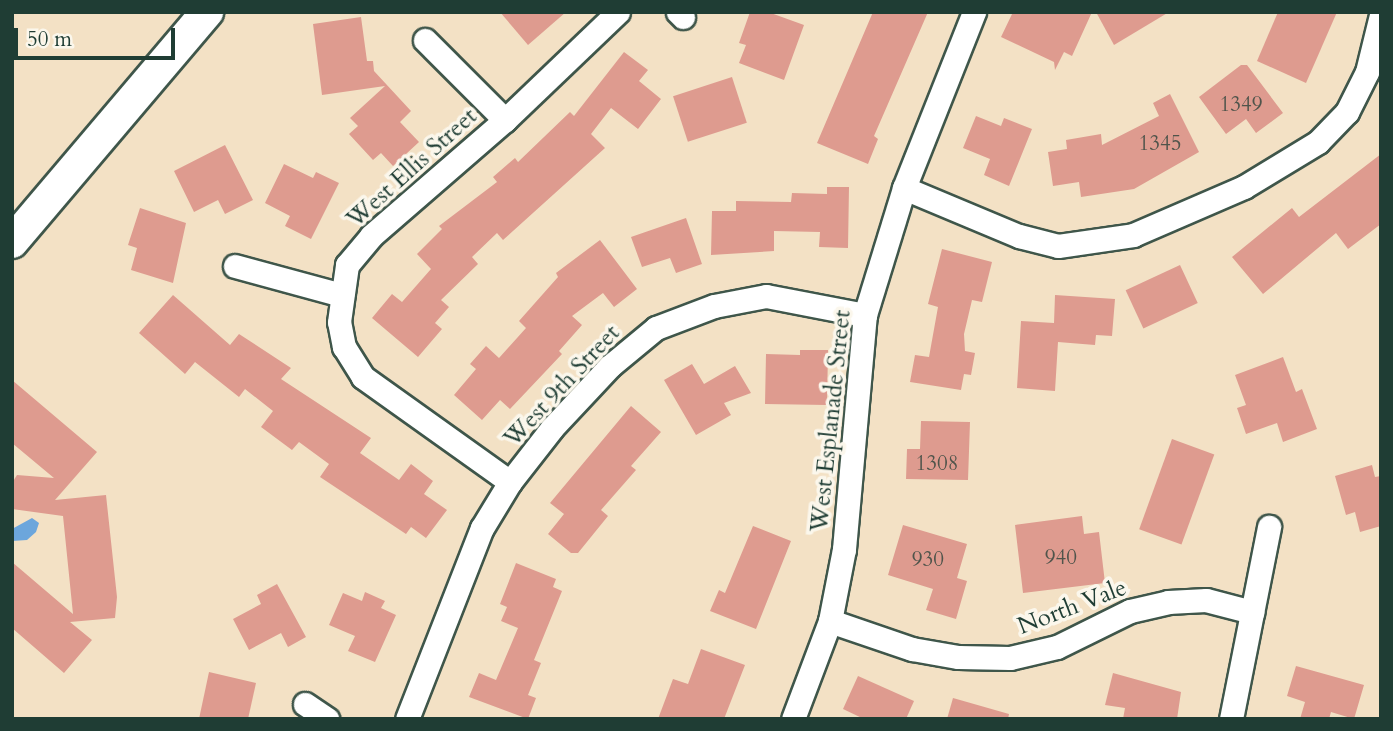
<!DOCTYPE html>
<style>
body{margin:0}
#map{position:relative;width:1393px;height:731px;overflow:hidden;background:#f3e1c5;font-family:Cardo,serif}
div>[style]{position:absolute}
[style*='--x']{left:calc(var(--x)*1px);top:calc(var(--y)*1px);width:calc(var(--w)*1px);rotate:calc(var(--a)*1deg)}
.water>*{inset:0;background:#6ca6dc}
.building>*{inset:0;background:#de9b8f;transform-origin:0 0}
.roads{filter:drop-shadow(2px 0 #3f564a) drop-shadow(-2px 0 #3f564a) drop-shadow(0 2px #3f564a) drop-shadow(0 -2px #3f564a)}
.street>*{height:23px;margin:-11.5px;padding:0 11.5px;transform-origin:11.5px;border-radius:11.5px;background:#fff}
.secondary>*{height:32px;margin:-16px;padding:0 16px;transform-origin:16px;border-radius:16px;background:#fff}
span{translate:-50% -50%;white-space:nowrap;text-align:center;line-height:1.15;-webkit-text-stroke:7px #fbf7ec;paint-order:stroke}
.number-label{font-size:21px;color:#4f544b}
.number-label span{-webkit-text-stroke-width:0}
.street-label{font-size:24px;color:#1f3d34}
.frame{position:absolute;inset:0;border:14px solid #1f3d34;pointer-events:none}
.scale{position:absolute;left:14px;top:28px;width:161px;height:32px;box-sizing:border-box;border:4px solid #1f3d34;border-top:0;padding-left:9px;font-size:21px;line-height:24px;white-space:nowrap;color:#1f3d34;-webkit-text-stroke:5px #fbf7ec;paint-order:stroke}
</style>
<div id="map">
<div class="water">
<div style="clip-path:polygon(32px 518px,39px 523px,36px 532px,27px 540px,12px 541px,12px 529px)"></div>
</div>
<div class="building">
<div style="clip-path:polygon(500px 12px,566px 12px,528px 45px)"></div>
<div style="clip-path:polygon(750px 12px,768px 12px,804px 25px,784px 80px,739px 63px,746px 45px,739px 43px)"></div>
<div style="clip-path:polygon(873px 12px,928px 12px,874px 136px,878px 139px,868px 164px,817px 143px)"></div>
<div style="clip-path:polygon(1013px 12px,1092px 12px,1072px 56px,1064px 52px,1055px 70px,1054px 62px,1001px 37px)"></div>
<div style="clip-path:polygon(1096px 12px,1169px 12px,1114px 45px)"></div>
<div style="clip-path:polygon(1278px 12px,1337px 12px,1306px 83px,1257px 61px)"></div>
<div style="clip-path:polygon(361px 17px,367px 61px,373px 61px,374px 71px,411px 111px,400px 122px,419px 142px,393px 166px,381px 153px,373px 160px,349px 134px,358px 126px,350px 118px,385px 86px,322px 95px,313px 24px)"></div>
<div style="clip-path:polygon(624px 52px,648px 70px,639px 81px,661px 99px,638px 129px,611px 108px,591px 134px,605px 148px,503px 240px,497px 233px,472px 257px,478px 264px,441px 300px,449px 307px,435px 323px,442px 329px,418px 357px,372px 318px,392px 294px,402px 302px,431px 269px,417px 254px,442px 229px,439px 226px,497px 182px,493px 177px,515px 158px,518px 162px,570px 112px,574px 116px)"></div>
<div style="clip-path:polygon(1241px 65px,1247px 65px,1283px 113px,1256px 133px,1246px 119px,1226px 134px,1199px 97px)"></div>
<div style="left:732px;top:77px;width:48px;height:62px;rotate:72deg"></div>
<div style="clip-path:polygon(1170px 94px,1199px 152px,1134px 189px,1081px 197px,1079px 182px,1053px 186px,1048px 152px,1067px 149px,1066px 140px,1101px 134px,1102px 145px,1159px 116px,1153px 103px)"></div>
<div style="clip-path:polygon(976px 116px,1001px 126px,1004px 118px,1032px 129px,1009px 186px,984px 175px,990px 159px,963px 148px)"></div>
<div style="clip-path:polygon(225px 145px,253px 200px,225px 214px,218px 200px,194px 212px,174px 171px)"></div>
<div style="clip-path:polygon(1381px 154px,1381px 224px,1348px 249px,1336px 233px,1263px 294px,1232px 257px,1292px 208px,1299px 217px)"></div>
<div style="clip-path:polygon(284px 164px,313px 178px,316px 172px,339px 183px,311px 239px,285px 226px,290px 216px,265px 203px)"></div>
<div style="clip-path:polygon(827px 187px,849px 187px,848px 248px,819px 247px,820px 232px,774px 231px,774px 251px,711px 255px,712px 211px,736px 211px,736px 201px,791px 202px,792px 193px,827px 194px)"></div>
<div style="clip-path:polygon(140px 208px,186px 223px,173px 283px,131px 270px,137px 248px,128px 245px)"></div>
<div style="clip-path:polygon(686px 218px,702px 264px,676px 273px,670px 258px,642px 267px,631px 237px)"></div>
<div style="clip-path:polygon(600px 240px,637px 289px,614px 307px,603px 293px,572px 316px,582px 325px,559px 351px,562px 354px,510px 409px,500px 400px,482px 420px,454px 395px,476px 369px,470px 364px,486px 346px,499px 358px,526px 328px,519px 321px,558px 277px,556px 273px)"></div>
<div style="clip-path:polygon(942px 249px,992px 262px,982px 302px,972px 300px,964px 334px,965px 351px,975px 353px,971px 375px,964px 374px,961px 390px,910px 382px,915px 355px,929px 357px,938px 307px,928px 304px)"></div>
<div style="left:1180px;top:265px;width:42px;height:60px;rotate:65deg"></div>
<div style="clip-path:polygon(173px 295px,230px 345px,239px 334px,291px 368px,281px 379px,371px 438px,360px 453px,399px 480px,411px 464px,433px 481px,424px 494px,447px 510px,426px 538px,411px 527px,406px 534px,320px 477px,329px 464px,299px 442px,292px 450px,261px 427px,273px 411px,245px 389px,239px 397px,195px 362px,185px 374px,139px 333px)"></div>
<div style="clip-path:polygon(1055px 295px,1115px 299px,1112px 336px,1096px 335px,1095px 345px,1058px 342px,1055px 391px,1017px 388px,1021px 321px,1054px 323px)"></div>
<div style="clip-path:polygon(800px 350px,828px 350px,827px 405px,765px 404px,766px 354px,800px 355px)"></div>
<div style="clip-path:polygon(1283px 357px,1296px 392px,1302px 389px,1317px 429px,1283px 442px,1277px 423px,1246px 434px,1237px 408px,1246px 405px,1235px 375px)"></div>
<div style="clip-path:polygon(692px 364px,704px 384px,735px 366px,751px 393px,724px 403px,731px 415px,696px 435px,664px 380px)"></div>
<div style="clip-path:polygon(12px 380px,97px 452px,55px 500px,106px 495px,117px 597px,115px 618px,70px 622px,92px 640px,64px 673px,12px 628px,12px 562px,73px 614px,63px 516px,12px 509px,12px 483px,17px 475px,54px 478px,12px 443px)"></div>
<div style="clip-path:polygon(631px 406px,661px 432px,631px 466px,636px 470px,601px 510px,608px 516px,578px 553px,571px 553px,548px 534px,564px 514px,550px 503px)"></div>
<div style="clip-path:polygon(921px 421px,970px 422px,968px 480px,906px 479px,907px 449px,920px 449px)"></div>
<div style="left:1172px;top:439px;width:45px;height:96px;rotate:20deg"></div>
<div style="clip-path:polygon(1372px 465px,1375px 477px,1381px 476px,1381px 526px,1360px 532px,1355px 512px,1346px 515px,1335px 476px)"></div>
<div style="clip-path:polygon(1082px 516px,1084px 534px,1099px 532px,1105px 583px,1023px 593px,1015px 525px)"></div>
<div style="clip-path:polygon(903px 525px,967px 544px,957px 578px,967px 581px,956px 619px,926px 610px,933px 589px,888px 575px)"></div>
<div style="clip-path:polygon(753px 526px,791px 541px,756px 629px,710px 611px,719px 590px,725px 593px)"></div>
<div style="clip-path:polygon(516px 563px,556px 579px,553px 587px,562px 591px,534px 660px,541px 663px,528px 695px,536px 698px,528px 719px,469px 697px,479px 673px,496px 680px,518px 628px,501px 621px,507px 607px,500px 604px)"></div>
<div style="clip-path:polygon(277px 584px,306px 637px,288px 647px,281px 633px,249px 650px,233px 619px,261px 604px,257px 595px)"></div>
<div style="clip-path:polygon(365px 592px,385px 601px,381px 608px,396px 615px,375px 662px,348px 651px,355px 636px,329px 625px,343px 593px,362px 601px)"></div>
<div style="clip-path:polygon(701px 649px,745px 665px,724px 719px,658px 719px,673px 679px,688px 684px)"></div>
<div style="clip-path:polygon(1296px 666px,1364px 685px,1354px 719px,1331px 712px,1329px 719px,1300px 719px,1305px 702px,1287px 696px)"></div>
<div style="clip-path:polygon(209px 672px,256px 683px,248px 719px,199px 719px)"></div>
<div style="clip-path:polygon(1113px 673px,1181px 692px,1177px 719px,1123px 719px,1125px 708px,1105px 705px)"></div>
<div style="clip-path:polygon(858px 676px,914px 701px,906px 719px,864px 719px,843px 709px)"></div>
<div style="clip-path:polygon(953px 698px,1009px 714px,1008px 719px,947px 719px)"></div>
</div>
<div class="roads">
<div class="street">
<div style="--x:678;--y:12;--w:7;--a:45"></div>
<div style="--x:425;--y:40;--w:113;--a:45"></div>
<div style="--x:904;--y:188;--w:125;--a:22.7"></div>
<div style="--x:1019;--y:236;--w:40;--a:14.4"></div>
<div style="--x:1058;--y:246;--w:76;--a:-8.3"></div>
<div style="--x:1133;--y:235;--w:121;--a:-23.4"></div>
<div style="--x:1244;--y:187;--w:87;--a:-31.3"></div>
<div style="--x:1318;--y:142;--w:42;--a:-46"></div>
<div style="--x:1347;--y:112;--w:45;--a:-63.4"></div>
<div style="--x:1367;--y:72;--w:59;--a:-76.2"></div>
<div style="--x:235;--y:266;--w:111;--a:15.2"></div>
<div style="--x:510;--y:482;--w:181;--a:-144.5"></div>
<div style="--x:363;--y:377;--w:36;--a:-122"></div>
<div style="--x:344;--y:347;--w:25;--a:-101"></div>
<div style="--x:339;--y:322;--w:58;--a:-82"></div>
<div style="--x:347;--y:265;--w:38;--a:-50"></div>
<div style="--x:371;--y:236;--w:177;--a:-40.9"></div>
<div style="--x:505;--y:120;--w:156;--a:-43.7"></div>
<div style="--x:830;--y:621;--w:87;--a:18.9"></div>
<div style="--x:912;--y:649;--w:47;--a:9.9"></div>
<div style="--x:958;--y:657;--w:52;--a:1.1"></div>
<div style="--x:1010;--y:658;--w:48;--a:-13.2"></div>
<div style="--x:1057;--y:647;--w:81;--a:-26.3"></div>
<div style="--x:1130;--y:611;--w:39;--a:-13"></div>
<div style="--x:1168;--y:602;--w:38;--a:-3"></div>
<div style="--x:1206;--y:600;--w:48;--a:14.6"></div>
<div style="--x:305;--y:704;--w:27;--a:34"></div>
<div style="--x:407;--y:719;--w:205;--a:-68.6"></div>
<div style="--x:482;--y:528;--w:54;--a:-58.7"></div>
<div style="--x:510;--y:482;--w:68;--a:-52.1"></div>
<div style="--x:552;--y:428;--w:85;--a:-46.9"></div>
<div style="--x:610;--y:366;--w:60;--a:-39.6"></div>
<div style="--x:656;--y:328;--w:62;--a:-20.8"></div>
<div style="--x:714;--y:306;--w:53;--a:-10.9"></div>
<div style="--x:766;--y:296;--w:101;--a:10.9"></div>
<div style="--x:793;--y:719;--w:105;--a:-69.3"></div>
<div style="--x:830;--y:621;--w:73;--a:-79"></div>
<div style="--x:844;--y:549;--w:235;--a:-84.9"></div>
<div style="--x:865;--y:315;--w:133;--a:-72.9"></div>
<div style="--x:904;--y:188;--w:189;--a:-68.3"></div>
<div style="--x:1231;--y:719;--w:196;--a:-78.8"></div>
</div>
<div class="secondary">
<div style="--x:12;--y:242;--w:302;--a:-49.7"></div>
</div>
</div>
<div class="number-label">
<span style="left:1241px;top:105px">1349</span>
<span style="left:1160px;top:144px">1345</span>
<span style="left:937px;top:464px">1308</span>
<span style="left:1061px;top:558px">940</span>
<span style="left:928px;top:560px">930</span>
</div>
<div class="street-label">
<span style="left:412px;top:168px;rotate:-42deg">West Ellis Street</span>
<span style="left:562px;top:386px;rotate:-47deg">West 9th Street</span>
<span style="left:831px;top:421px;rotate:-84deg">West Esplanade Street</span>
<span style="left:1072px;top:607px;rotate:-21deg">North Vale</span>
</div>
<div class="frame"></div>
<div class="scale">50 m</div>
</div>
